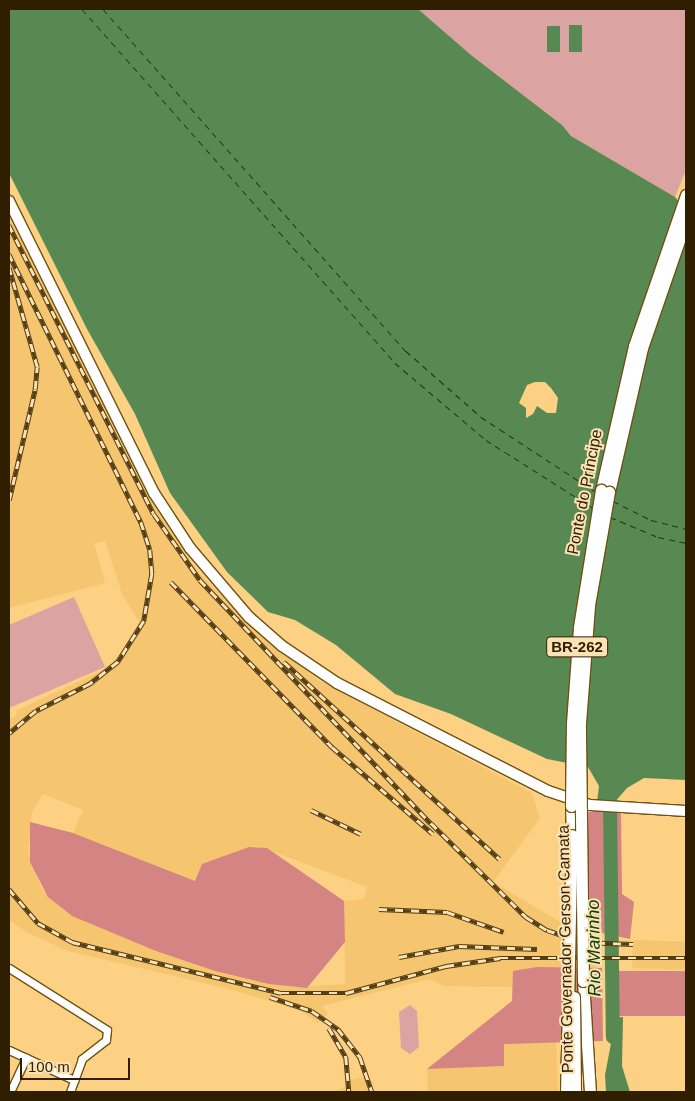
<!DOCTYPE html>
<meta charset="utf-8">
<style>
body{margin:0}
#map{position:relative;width:695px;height:1101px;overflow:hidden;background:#fcd183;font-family:Helvetica,sans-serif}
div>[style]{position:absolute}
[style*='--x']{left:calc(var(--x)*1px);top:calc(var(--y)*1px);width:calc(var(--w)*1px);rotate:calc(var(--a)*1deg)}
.built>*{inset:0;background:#f5c66f;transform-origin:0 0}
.green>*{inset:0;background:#dba3a1}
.forest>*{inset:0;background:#d48482;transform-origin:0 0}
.water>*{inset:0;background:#588952;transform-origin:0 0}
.river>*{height:14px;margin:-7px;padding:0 7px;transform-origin:7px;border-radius:7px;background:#588952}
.ferry>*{height:1px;margin-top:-0.5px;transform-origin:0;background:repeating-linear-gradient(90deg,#0e4207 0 6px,transparent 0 11px)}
.roads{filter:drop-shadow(1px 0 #6f5111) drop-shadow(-1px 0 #6f5111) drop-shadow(0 1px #6f5111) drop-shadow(0 -1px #6f5111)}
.street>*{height:7px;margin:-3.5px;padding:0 3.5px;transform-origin:3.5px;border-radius:3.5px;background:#fff}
.secondary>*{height:10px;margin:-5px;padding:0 5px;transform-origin:5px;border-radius:5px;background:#fff}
.primary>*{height:11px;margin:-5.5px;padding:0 5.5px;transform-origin:5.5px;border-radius:5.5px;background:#fff}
.rail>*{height:4.5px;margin-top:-2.25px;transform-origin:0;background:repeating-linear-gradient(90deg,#fbe2b5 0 8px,#533e17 0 16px);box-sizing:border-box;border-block:1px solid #533e17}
.bridges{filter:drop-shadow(1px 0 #6f5111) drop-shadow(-1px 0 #6f5111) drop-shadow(0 1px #6f5111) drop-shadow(0 -1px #6f5111)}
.primary-bridge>*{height:11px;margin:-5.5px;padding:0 5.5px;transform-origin:5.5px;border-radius:5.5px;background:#fff}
span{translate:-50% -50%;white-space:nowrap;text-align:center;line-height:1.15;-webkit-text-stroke:4px #fbe2b5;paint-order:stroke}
.shield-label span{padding:1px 4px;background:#fbe2b5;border:1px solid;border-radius:4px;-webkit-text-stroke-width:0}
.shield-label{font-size:15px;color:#2f1f00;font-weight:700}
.street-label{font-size:16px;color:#2f1f00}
.water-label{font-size:18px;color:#0e4207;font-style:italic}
.frame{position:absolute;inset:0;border:10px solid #2f1f00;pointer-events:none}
.scale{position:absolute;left:20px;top:1058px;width:110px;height:22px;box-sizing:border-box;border:2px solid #2f1f00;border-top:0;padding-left:6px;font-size:15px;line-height:18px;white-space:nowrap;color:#2f1f00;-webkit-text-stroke:4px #fbe2b5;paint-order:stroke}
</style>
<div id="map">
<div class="built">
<div style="clip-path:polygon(evenodd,9px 216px,157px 510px,195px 568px,249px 625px,318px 680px,532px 793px,540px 818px,493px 882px,572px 929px,596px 936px,596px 968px,537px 967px,514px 971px,513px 987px,444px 986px,429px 979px,322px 1006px,328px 1013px,319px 1023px,299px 1010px,229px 989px,68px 951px,28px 933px,9px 920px,9px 719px,17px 715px,16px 711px,107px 668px,124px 649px,139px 622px,122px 594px,105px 541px,94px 543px,105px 583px,9px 608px,9px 216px,43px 794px,83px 810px,73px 833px,195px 881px,202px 864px,258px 846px,367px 887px,364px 899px,344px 901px,345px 984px,295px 987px,215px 971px,156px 951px,64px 911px,42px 889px,28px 852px,32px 812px,43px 794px)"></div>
<div style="left:633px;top:940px;width:53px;height:28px;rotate:2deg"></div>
<div style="clip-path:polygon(556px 1042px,558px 1092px,428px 1092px,427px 1069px,504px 1066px,503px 1044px)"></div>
<div style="clip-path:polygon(365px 1077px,368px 1092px,334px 1092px,345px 1087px,345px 1081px)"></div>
</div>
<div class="green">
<div style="clip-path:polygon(418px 9px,686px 9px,686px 170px,675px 197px,571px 136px,562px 125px,471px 55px)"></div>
<div style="clip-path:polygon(74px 597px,105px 667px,9px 708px,9px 625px)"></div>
<div style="clip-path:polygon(410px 1005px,417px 1011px,419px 1047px,410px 1054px,401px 1048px,399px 1012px)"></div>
</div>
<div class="forest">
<div style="clip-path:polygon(621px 811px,622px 894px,634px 902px,630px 939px,588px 930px,585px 812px)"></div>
<div style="clip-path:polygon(30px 822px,73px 833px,195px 881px,202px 864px,249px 847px,267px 848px,344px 901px,345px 942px,307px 988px,269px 984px,215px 971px,156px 951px,72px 916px,48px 897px,30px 862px)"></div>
<div style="clip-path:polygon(537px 967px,602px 968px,603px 1041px,504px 1044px,504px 1066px,427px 1069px,512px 1001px,513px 971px)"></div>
<div style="left:686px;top:971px;width:45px;height:71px;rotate:90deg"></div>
</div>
<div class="water">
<div style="clip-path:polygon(evenodd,9px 9px,418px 9px,471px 55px,562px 125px,571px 136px,675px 197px,686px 210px,686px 780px,644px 778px,627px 788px,614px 803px,597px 802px,599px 786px,588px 767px,547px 759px,451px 714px,395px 694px,336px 645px,295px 620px,268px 612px,227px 572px,170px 493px,135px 414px,87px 329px,9px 173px,9px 9px,535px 382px,545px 382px,551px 388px,558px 398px,556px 413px,547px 413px,537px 406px,533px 414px,526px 418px,526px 408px,519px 403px,527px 385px,535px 382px)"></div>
<div style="left:569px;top:25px;width:13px;height:27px"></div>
<div style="left:547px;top:26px;width:13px;height:26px"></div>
<div style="clip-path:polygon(623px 1017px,622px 1066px,630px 1092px,606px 1092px,605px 1075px,612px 1038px,611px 1018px)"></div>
</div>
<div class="river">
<div style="--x:610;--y:803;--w:234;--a:89.3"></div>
</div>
<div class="ferry">
<div style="--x:82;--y:9;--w:473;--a:48.5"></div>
<div style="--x:395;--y:363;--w:119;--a:40.2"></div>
<div style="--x:486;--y:440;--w:127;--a:32.4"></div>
<div style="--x:103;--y:9;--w:457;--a:48.5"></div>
<div style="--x:406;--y:351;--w:100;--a:41.3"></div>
<div style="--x:481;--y:417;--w:137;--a:33.1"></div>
<div style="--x:613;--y:501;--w:42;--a:26.6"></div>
<div style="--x:651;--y:520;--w:36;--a:14"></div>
<div style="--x:610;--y:517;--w:52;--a:22.6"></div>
<div style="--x:658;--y:537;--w:29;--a:12"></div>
</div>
<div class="roads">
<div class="street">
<div style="--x:9;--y:968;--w:116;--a:32.3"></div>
<div style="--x:107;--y:1030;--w:10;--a:96"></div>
<div style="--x:106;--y:1040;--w:31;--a:142"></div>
<div style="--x:82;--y:1059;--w:35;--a:110"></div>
<div style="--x:9;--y:1050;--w:72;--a:24.8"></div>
<div style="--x:10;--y:1092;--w:38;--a:-65"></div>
</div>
<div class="secondary">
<div style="--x:9;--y:201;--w:326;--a:63.6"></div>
<div style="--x:154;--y:493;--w:66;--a:56.8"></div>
<div style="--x:190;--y:548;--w:91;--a:49.5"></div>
<div style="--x:249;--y:617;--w:44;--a:41.3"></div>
<div style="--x:282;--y:646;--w:66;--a:33.9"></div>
<div style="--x:337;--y:683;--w:237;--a:27.1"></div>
<div style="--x:548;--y:791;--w:44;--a:18.4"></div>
<div style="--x:590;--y:805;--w:96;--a:3.6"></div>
</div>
<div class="primary">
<div style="--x:601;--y:490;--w:148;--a:-77.1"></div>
<div style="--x:634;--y:346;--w:160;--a:-71"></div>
<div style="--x:609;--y:492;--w:148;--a:-77.1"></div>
<div style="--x:642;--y:348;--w:135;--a:-71"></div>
<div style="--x:571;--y:806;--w:29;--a:88"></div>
<div style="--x:583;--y:981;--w:111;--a:86.4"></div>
</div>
</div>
<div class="rail">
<div style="--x:9;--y:225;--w:323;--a:63.4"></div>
<div style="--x:154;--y:514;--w:80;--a:55.1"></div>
<div style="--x:200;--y:580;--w:335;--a:46.5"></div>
<div style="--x:431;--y:823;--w:134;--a:44.7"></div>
<div style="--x:526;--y:917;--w:25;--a:32"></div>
<div style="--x:547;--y:930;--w:36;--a:19"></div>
<div style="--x:581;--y:942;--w:52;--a:2.2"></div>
<div style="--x:9;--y:254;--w:299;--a:63.8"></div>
<div style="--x:141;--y:522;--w:29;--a:72"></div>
<div style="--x:150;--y:550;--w:24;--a:85"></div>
<div style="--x:152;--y:574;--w:48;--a:99.7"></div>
<div style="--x:144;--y:621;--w:49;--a:122.4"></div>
<div style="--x:118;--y:662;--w:36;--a:142"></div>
<div style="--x:90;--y:684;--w:60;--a:153.4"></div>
<div style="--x:36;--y:711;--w:35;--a:140"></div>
<div style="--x:9;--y:500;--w:114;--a:-76.8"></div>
<div style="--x:35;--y:389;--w:22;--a:-85"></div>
<div style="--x:37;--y:367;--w:103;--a:-105.8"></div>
<div style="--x:171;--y:582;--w:231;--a:45.7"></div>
<div style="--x:332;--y:747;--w:133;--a:40.7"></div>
<div style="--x:284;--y:662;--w:292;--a:42.4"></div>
<div style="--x:311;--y:810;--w:55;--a:25.6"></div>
<div style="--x:9;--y:889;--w:45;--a:49.5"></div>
<div style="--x:38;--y:923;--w:39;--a:29"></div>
<div style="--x:72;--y:942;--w:215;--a:13.7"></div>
<div style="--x:281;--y:993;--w:65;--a:0"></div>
<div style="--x:346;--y:993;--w:104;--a:-15.1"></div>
<div style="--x:446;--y:966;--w:55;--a:-8.4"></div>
<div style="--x:500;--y:958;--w:186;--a:0"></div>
<div style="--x:379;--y:909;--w:68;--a:2.5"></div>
<div style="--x:447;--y:912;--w:60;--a:19.3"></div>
<div style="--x:399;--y:957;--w:61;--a:-10.4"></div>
<div style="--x:459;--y:946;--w:78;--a:2.2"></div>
<div style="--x:270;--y:997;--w:44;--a:18.4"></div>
<div style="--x:312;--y:1011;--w:32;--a:35"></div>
<div style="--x:338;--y:1029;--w:36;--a:52"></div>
<div style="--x:360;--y:1057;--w:37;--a:71"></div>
<div style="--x:329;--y:1028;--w:34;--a:60"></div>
<div style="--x:346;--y:1057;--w:35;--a:85"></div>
</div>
<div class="bridges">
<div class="primary-bridge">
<div style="--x:571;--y:806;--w:83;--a:-89.3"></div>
<div style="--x:572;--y:723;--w:96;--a:-85.8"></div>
<div style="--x:579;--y:627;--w:139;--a:-80.9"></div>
<div style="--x:583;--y:981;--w:258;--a:-90.7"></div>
<div style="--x:580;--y:723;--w:118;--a:-85.6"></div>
<div style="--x:589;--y:605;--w:115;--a:-80"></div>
<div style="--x:574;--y:997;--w:95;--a:89.4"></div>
<div style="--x:566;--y:1092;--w:257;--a:-88.7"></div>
</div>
</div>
<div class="shield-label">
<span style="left:577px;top:647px">BR-262</span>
</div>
<div class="street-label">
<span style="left:585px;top:492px;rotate:-79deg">Ponte do Príncipe</span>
<span style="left:566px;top:949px;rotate:-91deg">Ponte Governador Gerson Camata</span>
</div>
<div class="water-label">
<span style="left:594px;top:948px;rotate:-91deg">Rio Marinho</span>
</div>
<div class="frame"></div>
<div class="scale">100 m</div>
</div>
